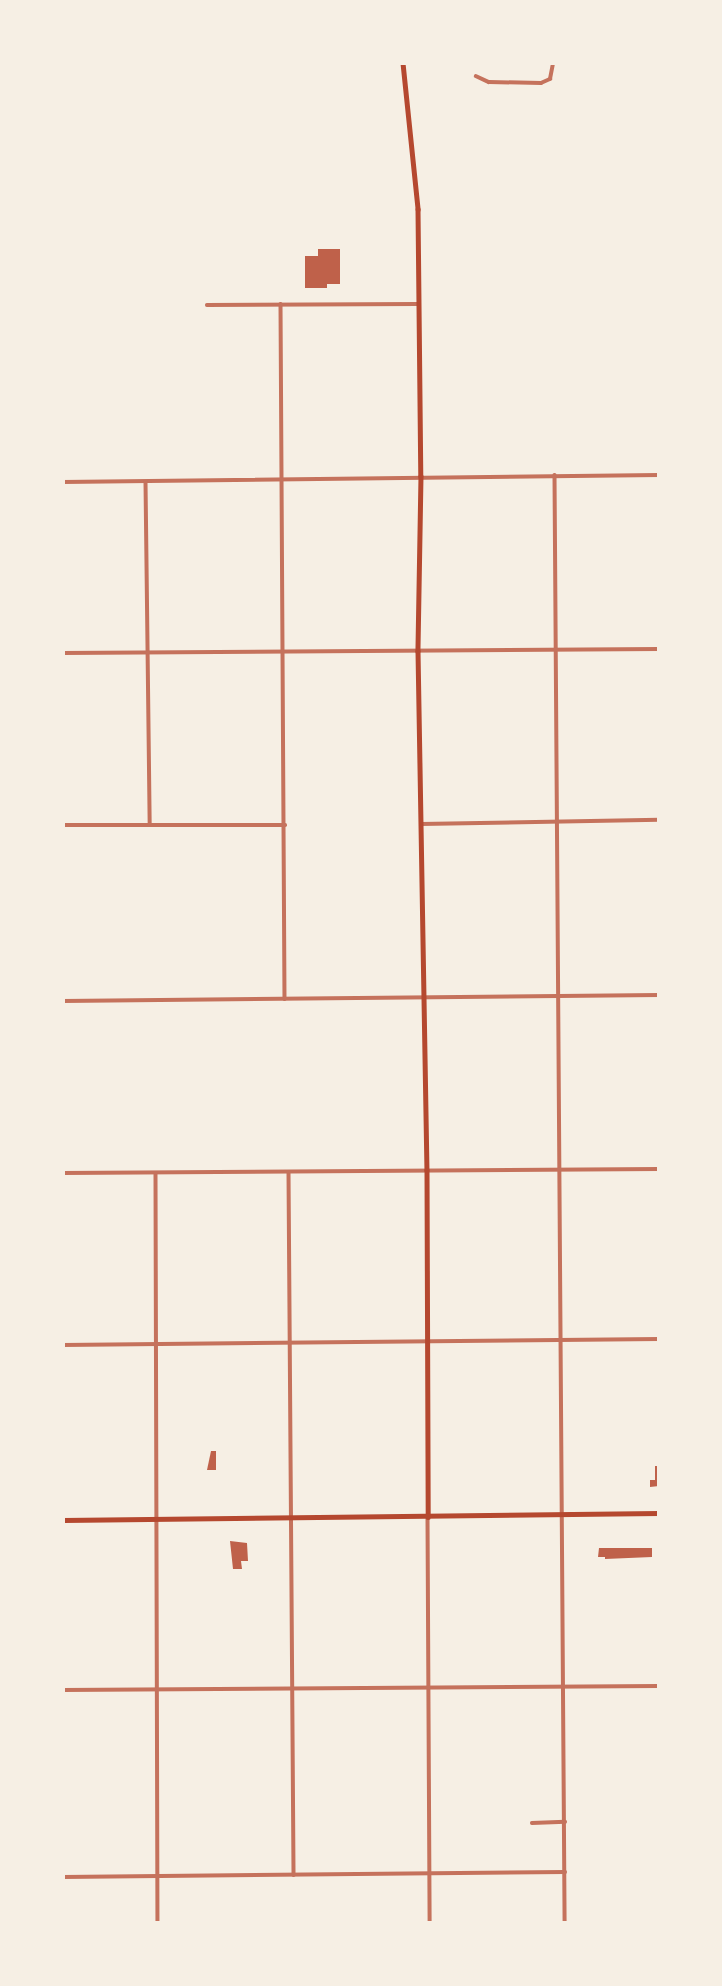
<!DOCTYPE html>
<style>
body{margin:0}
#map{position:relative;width:722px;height:1986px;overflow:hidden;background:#f6efe4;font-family:Merriweather,serif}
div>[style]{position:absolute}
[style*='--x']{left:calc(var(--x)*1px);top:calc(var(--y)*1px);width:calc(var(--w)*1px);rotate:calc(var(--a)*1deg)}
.building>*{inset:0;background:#bf614a}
.minor>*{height:3.5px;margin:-1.75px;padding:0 1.75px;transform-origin:1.75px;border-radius:1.75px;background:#c5725c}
.secondary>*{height:4.5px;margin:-2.25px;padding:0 2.25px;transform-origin:2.25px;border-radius:2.25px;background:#b5482f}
.primary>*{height:5px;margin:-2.5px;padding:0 2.5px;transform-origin:2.5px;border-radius:2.5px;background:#b5482f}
span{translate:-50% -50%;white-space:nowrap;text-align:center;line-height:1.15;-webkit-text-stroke:5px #f6efe4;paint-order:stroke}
.frame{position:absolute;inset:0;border:65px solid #f6efe4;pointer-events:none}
</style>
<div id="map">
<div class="building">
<div style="clip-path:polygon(318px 249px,340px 249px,340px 284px,327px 284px,327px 288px,305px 288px,305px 256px,318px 256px)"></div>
<div style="clip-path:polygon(211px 1451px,216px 1451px,216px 1470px,207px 1470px)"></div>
<div style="clip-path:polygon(655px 1466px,659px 1466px,659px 1486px,650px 1487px,650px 1480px,655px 1480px)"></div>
<div style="clip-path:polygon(230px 1541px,247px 1543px,248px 1561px,241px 1561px,242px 1569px,233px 1569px)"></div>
<div style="clip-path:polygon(599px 1548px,652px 1548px,652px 1557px,605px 1559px,605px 1557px,598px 1557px)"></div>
</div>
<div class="minor">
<div style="--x:476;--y:76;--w:14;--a:25"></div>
<div style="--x:489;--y:82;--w:52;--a:1.1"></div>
<div style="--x:541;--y:83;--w:10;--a:-24"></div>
<div style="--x:550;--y:79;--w:16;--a:-79"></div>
<div style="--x:281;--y:304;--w:695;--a:89.67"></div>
<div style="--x:207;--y:305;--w:210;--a:-0.3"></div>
<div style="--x:555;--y:475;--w:1448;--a:89.6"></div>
<div style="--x:63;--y:482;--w:596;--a:-0.67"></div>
<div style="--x:146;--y:482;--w:342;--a:89.3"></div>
<div style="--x:63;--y:653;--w:596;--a:-0.38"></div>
<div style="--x:421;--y:824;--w:238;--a:-1"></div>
<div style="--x:63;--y:825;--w:222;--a:0"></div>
<div style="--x:63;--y:1001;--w:596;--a:-0.58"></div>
<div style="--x:289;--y:1172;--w:703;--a:89.59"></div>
<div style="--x:63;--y:1173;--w:596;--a:-0.38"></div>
<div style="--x:156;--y:1174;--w:749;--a:89.85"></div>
<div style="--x:63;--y:1345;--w:596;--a:-0.58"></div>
<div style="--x:428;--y:1517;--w:406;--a:89.7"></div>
<div style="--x:63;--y:1690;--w:596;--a:-0.38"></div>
<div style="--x:532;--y:1823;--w:33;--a:-2"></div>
<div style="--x:63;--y:1877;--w:502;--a:-0.57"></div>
</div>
<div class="secondary">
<div style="--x:403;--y:63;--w:147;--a:84.1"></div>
<div style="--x:418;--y:209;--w:267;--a:89.4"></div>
<div style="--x:421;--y:476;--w:175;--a:91"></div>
<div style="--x:418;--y:651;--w:519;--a:89.01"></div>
<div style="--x:427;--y:1170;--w:347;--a:89.8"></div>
</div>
<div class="primary">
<div style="--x:63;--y:1520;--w:596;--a:-0.67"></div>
</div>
<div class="frame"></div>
</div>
